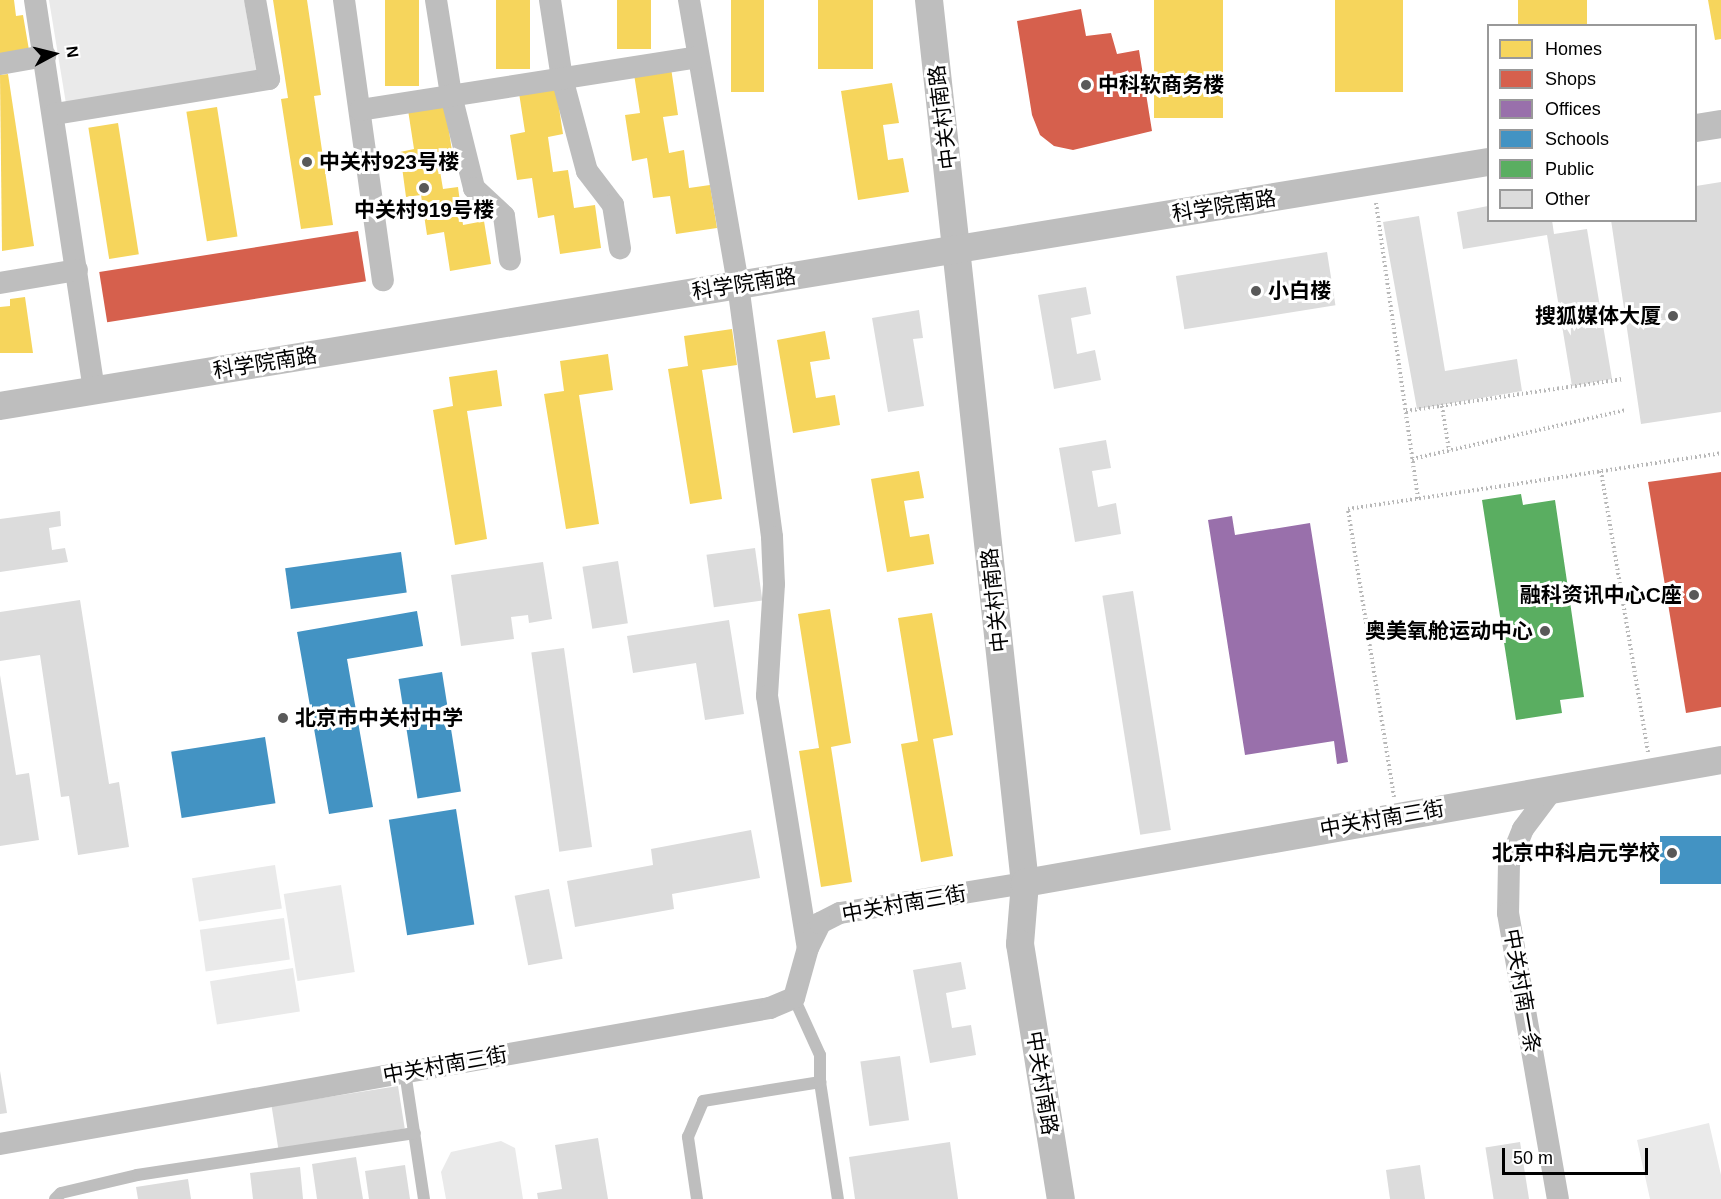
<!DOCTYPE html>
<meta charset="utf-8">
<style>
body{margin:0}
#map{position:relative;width:1721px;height:1199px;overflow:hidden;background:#fff;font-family:Helvetica,"Noto Sans SC",sans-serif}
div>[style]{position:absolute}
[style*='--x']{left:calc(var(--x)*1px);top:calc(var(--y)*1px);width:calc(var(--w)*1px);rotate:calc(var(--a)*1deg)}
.green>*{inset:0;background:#eaeaea;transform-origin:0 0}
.homes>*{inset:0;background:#f6d55c;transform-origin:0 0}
.shops>*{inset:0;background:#d6604d;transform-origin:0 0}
.offices>*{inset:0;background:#9970ab}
.schools>*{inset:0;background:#4393c3;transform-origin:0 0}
.public>*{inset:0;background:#5aae61}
.building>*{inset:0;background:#dcdcdc;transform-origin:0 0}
.path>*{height:4px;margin-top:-2px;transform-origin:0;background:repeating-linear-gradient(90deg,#b8b8b8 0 1.5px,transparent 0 4.5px)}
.service>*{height:12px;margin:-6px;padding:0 6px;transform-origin:6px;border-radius:6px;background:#bebebe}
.minor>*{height:22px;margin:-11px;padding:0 11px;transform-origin:11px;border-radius:11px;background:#bebebe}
.tertiary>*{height:28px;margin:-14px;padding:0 14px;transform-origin:14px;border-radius:14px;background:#bebebe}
.dots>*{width:16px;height:16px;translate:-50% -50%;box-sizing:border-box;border:3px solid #fff;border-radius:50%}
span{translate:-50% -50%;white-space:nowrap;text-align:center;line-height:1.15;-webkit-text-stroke:6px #fff;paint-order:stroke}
.poi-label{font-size:21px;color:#000;font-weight:700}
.left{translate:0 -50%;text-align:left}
.right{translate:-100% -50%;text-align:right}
.street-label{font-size:21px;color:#000}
.legend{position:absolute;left:1487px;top:24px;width:210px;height:198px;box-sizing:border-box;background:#fff;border:2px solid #999;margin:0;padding:8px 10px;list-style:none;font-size:18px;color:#000}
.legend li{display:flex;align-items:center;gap:12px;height:30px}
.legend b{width:30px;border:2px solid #999}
.north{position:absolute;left:24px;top:24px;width:60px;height:60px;-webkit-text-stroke:4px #fff;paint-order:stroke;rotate:83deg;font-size:16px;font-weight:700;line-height:24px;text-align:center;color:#000}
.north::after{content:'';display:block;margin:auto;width:21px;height:27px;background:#000;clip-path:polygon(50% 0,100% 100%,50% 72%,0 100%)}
.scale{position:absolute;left:1502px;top:1148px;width:146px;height:27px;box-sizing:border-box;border:3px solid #000;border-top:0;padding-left:8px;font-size:18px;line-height:21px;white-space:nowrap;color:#000;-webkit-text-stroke:4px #fff;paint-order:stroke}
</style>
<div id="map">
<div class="green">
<div style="clip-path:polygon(49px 0,244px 0,259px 87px,69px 122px)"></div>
<div style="left:275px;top:865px;width:44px;height:84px;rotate:81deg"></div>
<div style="left:341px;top:885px;width:88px;height:58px;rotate:81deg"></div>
<div style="left:284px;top:918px;width:42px;height:85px;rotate:82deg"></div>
<div style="left:293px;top:968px;width:44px;height:84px;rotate:81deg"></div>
<div style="clip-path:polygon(1709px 1123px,1721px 1175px,1721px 1199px,1650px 1199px,1637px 1140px)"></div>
<div style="clip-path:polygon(501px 1141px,515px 1148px,523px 1199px,446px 1199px,441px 1172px,451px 1152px)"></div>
</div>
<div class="homes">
<div style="clip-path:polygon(0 0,14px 0,16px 16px,23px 15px,29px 50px,0 54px)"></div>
<div style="clip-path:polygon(273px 0,307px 0,321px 95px,314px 96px,333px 225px,301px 229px,281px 99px,288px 98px)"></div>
<div style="left:385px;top:0;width:34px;height:86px"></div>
<div style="left:496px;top:0;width:34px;height:69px"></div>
<div style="left:617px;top:0;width:34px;height:49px"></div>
<div style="left:731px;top:0;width:33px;height:92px"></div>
<div style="left:818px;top:0;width:55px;height:69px"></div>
<div style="left:1154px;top:0;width:69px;height:118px"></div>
<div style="left:1335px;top:0;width:68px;height:92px"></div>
<div style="left:1518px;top:0;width:69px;height:26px"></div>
<div style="clip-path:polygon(1708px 0,1721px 0,1721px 39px,1715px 40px)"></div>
<div style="clip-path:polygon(671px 68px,678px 115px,663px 117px,669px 153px,684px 150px,689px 188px,710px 185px,717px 228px,676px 234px,670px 196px,653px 198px,647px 158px,632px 161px,625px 115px,640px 113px,634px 74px)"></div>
<div style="clip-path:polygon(8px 74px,34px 246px,2px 251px,0 75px)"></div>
<div style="clip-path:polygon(892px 83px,899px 123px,883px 125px,888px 160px,903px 158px,909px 192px,858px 200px,841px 91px)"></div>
<div style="clip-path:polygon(556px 88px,563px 134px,548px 137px,553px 172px,568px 170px,574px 208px,595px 205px,601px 248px,560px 254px,554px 215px,538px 218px,532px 178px,517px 180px,510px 135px,525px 132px,519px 93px)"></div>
<div style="clip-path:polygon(445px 105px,452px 151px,437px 153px,443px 189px,458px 187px,463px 225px,484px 221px,491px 264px,450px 271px,444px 232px,427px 235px,421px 195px,406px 197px,400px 152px,414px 149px,408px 110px)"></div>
<div style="left:217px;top:107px;width:131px;height:31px;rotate:81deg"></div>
<div style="left:118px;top:123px;width:133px;height:30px;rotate:81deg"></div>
<div style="clip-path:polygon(25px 297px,33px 353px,0 353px,0 307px,10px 306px,10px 299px)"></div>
<div style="clip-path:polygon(732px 329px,737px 365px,702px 370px,722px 499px,690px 504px,668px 369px,688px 366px,684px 336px)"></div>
<div style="clip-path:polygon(825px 331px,830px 359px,810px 362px,816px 398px,835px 395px,840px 425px,793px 433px,777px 340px)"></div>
<div style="clip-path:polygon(608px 354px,613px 390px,579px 395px,599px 524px,566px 529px,544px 394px,564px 391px,560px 361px)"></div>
<div style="clip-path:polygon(497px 370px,502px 406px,467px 411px,487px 539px,455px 545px,433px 410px,453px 406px,449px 377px)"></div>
<div style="clip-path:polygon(919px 471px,924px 498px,904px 501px,910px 537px,929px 534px,934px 564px,887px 572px,871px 479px)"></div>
<div style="clip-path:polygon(830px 609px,851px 743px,831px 747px,852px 882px,821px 887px,799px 751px,819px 748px,798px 614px)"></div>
<div style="clip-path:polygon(932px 613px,953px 735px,933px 739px,953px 856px,921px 862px,901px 744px,918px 741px,898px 618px)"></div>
</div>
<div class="shops">
<div style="clip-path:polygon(1081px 9px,1086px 36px,1111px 33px,1117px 54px,1139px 50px,1152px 131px,1073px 150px,1054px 146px,1040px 135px,1032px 115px,1017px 21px)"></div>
<div style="left:358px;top:231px;width:51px;height:262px;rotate:81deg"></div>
<div style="clip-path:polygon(1721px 472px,1721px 707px,1686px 713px,1648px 482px)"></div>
</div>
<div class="offices">
<div style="clip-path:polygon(1232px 516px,1235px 535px,1310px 523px,1348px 762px,1337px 764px,1334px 741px,1245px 755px,1208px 520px)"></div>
</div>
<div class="schools">
<div style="left:401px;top:552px;width:41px;height:117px;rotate:82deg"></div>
<div style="clip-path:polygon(417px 611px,423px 646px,347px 659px,373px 807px,329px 814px,297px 632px)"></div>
<div style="left:442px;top:672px;width:121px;height:44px;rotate:81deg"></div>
<div style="left:265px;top:737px;width:67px;height:95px;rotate:81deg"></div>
<div style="left:456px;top:809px;width:117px;height:68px;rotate:81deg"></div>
<div style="left:1721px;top:836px;width:48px;height:61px;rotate:90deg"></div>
</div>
<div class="public">
<div style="clip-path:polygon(1521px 494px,1523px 505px,1555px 500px,1584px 697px,1560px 700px,1562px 713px,1516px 720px,1482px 500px)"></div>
</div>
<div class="building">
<div style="clip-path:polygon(1721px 182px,1721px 412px,1641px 424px,1611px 220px,1696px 220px,1696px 186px)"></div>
<div style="clip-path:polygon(1488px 206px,1488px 220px,1552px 220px,1554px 234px,1587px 229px,1612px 379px,1572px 386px,1547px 235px,1463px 249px,1457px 212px)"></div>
<div style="clip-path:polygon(1419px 216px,1445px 371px,1517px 359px,1522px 391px,1417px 409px,1383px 222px)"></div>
<div style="left:1327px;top:252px;width:54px;height:153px;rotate:81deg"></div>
<div style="clip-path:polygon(1086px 287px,1091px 314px,1071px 318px,1077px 354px,1095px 350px,1101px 380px,1054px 389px,1038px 295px)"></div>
<div style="clip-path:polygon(919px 310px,923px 338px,913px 339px,924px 406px,888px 412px,872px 318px)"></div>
<div style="clip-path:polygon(1106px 440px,1111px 468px,1092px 471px,1098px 507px,1116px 503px,1121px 534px,1075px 542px,1059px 448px)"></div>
<div style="clip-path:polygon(60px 511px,61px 526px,49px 528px,52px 550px,65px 548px,68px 562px,0 572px,0 519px)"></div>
<div style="left:755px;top:548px;width:53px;height:49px;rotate:82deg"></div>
<div style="left:618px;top:561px;width:63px;height:36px;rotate:81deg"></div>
<div style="clip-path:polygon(543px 562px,552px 619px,529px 623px,528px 615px,511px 617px,514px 639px,461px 646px,451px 575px)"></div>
<div style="left:1133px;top:591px;width:242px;height:31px;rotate:81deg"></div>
<div style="clip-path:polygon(80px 600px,109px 784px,119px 782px,129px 847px,78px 855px,69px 796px,61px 797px,40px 655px,0 661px,0 612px)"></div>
<div style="clip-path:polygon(729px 620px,744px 714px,705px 720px,696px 663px,633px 673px,627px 636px)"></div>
<div style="left:564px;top:648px;width:201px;height:33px;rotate:82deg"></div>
<div style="clip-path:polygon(0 675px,16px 775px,29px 773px,39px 840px,0 846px)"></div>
<div style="clip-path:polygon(751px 830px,760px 878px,672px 894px,674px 909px,575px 927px,567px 881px,653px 865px,651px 849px)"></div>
<div style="left:549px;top:889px;width:71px;height:35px;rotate:79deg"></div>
<div style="clip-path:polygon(961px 962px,966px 989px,946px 993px,952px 1028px,971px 1025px,976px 1055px,930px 1063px,913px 970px)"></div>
<div style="left:900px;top:1056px;width:65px;height:40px;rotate:82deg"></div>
<div style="clip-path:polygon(0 1071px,7px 1113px,0 1114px)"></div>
<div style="left:398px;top:1086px;width:43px;height:128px;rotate:81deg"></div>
<div style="clip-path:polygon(598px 1138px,608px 1199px,538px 1199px,537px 1193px,562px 1189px,555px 1145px)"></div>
<div style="clip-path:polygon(950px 1142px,958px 1199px,855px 1199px,849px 1157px)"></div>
<div style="left:1520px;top:1142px;width:58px;height:35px;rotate:81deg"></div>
<div style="clip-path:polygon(356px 1157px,363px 1199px,317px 1199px,312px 1164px)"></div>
<div style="clip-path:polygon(405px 1165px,410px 1199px,369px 1199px,365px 1171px)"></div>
<div style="clip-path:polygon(1420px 1165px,1425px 1199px,1390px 1199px,1386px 1170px)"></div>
<div style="clip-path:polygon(300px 1167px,303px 1199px,253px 1199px,250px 1173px)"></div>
<div style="clip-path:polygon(188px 1179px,191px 1199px,138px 1199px,136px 1187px)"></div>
</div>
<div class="path">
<div style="--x:1376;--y:203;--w:299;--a:81.9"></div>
<div style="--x:1442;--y:406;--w:45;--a:81"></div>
<div style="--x:1406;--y:411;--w:218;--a:-8.4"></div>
<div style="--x:1412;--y:459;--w:220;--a:-12.9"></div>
<div style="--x:1601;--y:471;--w:285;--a:80.5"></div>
<div style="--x:1394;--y:797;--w:292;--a:-99.1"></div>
<div style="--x:1348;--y:509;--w:377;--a:-8.5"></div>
</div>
<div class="service">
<div style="--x:405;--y:1072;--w:128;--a:81.5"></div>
<div style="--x:820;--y:1082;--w:118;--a:81.3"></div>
<div style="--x:55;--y:1199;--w:8;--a:-45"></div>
<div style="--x:61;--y:1193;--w:78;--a:-13.3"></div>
<div style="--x:137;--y:1175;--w:281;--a:-8.6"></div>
<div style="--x:697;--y:1199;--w:63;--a:-98.3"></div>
<div style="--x:688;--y:1137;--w:39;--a:-67"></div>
<div style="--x:703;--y:1101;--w:119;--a:-9.2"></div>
<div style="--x:820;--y:1082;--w:27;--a:-90"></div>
<div style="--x:820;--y:1055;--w:63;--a:-114.5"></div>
</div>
<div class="minor">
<div style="--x:35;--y:0;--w:395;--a:81.4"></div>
<div style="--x:344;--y:0;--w:283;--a:82.1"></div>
<div style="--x:436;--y:0;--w:96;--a:81"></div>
<div style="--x:451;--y:95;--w:96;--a:76.1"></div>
<div style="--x:474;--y:188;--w:41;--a:43"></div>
<div style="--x:504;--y:216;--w:44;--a:82.2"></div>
<div style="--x:550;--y:0;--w:79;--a:81.3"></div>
<div style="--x:562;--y:78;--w:96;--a:75"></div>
<div style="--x:587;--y:171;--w:43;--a:52.6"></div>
<div style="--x:613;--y:205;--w:44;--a:80.8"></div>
<div style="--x:689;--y:0;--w:289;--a:80.2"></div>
<div style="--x:738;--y:285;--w:254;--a:82.3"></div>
<div style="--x:772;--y:537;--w:47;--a:87.6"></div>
<div style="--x:774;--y:584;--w:112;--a:93.6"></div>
<div style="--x:767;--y:696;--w:255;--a:80.8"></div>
<div style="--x:0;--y:64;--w:46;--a:-10.1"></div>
<div style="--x:360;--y:110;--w:342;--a:-8.9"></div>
<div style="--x:55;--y:114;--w:217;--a:-9.3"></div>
<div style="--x:269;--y:79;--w:80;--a:-100"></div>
<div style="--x:0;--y:283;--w:78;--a:-9.6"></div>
<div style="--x:1550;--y:793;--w:45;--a:126.9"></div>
<div style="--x:1523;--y:829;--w:37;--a:112"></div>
<div style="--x:1509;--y:863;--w:50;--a:91.1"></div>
<div style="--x:1508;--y:913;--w:290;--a:80.1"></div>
<div style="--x:0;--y:1144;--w:782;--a:-10.02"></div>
<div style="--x:770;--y:1008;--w:26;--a:-23"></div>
<div style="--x:794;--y:998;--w:52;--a:-74.4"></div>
<div style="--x:808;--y:948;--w:28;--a:-64"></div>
<div style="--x:820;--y:923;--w:22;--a:-27"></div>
<div style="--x:840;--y:913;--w:187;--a:-9.2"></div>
</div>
<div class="tertiary">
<div style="--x:929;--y:0;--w:888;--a:83.8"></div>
<div style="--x:1025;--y:883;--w:61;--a:94.7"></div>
<div style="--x:1020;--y:944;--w:258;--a:80.9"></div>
<div style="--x:1696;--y:128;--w:25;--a:-9"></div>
<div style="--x:0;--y:406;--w:1508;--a:-9.31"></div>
<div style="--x:1025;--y:883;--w:707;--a:-10.02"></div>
</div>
<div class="dots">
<div style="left:1086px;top:85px;background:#595959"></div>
<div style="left:307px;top:162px;background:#595959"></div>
<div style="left:424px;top:188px;background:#595959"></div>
<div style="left:1256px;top:291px;background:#595959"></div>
<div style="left:1673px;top:316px;background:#595959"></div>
<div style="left:1694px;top:595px;background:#595959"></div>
<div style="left:1545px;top:631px;background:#595959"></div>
<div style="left:283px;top:718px;background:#595959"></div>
<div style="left:1672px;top:853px;background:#595959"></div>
</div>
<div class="poi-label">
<span class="left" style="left:1098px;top:85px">中科软商务楼</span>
<span class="left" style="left:319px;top:162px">中关村923号楼</span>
<span style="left:424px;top:210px">中关村919号楼</span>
<span class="left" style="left:1268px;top:291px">小白楼</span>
<span class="right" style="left:1661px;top:316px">搜狐媒体大厦</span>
<span class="right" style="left:1682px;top:595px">融科资讯中心C座</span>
<span class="right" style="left:1533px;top:631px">奥美氧舱运动中心</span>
<span class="left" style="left:295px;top:718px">北京市中关村中学</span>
<span class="right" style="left:1660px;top:853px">北京中科启元学校</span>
</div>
<div class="street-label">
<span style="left:943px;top:117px;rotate:-97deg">中关村南路</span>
<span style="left:1224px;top:206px;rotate:-9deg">科学院南路</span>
<span style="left:744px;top:284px;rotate:-9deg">科学院南路</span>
<span style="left:265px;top:363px;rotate:-9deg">科学院南路</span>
<span style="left:995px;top:600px;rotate:-96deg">中关村南路</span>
<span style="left:1382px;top:819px;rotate:-10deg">中关村南三街</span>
<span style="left:904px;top:904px;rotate:-10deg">中关村南三街</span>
<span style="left:1522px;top:991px;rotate:80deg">中关村南一条</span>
<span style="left:445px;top:1065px;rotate:-10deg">中关村南三街</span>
<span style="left:1042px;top:1083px;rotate:81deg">中关村南路</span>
</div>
<ul class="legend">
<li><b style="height:16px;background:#f6d55c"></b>Homes</li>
<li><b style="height:16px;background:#d6604d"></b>Shops</li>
<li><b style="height:16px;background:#9970ab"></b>Offices</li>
<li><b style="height:16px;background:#4393c3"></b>Schools</li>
<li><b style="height:16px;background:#5aae61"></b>Public</li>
<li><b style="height:16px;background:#dcdcdc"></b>Other</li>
</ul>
<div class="north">N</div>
<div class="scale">50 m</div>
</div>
